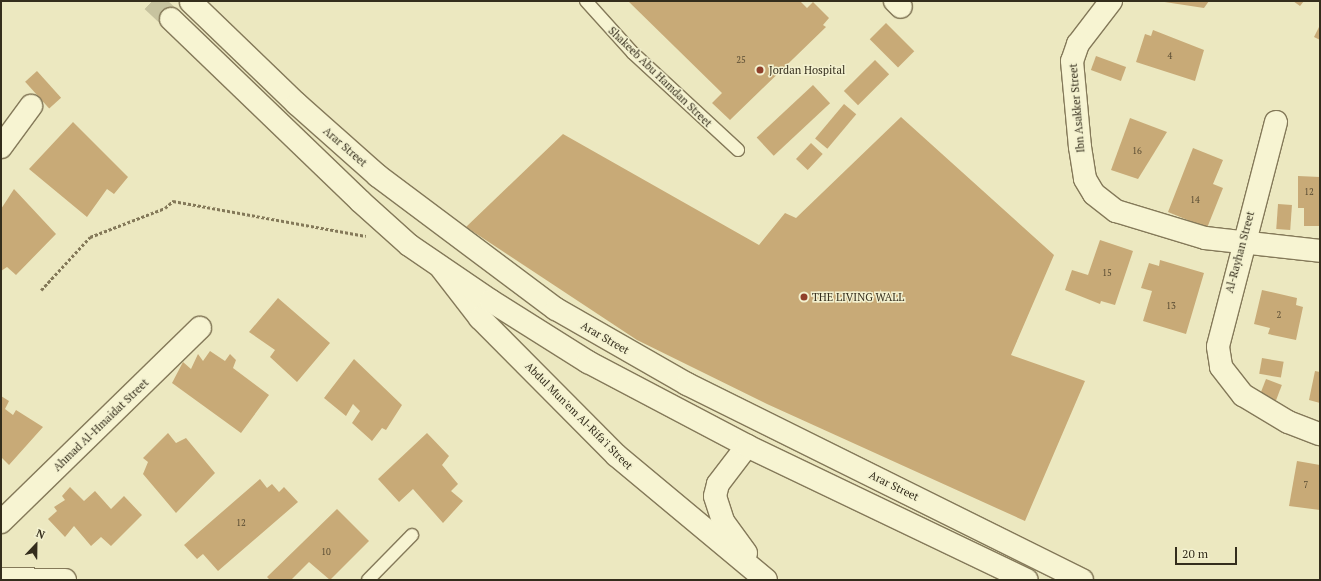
<!DOCTYPE html>
<style>
body{margin:0}
#map{position:relative;width:1321px;height:581px;overflow:hidden;background:#ece8c0;font-family:"PT Serif",serif}
div>[style]{position:absolute}
[style*='--x']{left:calc(var(--x)*1px);top:calc(var(--y)*1px);width:calc(var(--w)*1px);rotate:calc(var(--a)*1deg)}
.building>*{inset:0;background:#c8aa77;transform-origin:0 0}
.secondary-tunnel>*{height:22px;margin-top:-11px;transform-origin:0;background:repeating-linear-gradient(90deg,#c7c39f 0 22px,transparent 0 33px)}
.path>*{height:2.5px;margin-top:-1.25px;transform-origin:0;background:repeating-linear-gradient(90deg,#847959 0 3px,transparent 0 5px)}
.roads{filter:drop-shadow(1px 0 #847959) drop-shadow(-1px 0 #847959) drop-shadow(0 1px #847959) drop-shadow(0 -1px #847959)}
.lane>*{height:12px;margin:-6px;padding:0 6px;transform-origin:6px;border-radius:6px;background:#f7f4d2}
.street>*{height:22px;margin:-11px;padding:0 11px;transform-origin:11px;border-radius:11px;background:#f7f4d2}
.secondary>*{height:22px;margin:-11px;padding:0 11px;transform-origin:11px;border-radius:11px;background:#f7f4d2}
.dots>*{width:11px;height:11px;translate:-50% -50%;box-sizing:border-box;border:2px solid #f3f1cf;border-radius:50%}
span{translate:-50% -50%;white-space:nowrap;text-align:center;line-height:1.15;-webkit-text-stroke:3px #f3f1cf;paint-order:stroke}
.number-label{font-size:9px;color:#594c33}
.number-label span{-webkit-text-stroke-width:0}
.poi-label{font-size:11px;color:#342d1c}
.left{translate:0 -50%;text-align:left}
.street-label{font-size:11px;color:#342d1c}
.frame{position:absolute;inset:0;border:2px solid #342d1c;pointer-events:none}
.north{position:absolute;left:16px;top:525px;width:40px;height:40px;-webkit-text-stroke:3px #f3f1cf;paint-order:stroke;rotate:22deg;font-size:11px;font-weight:700;line-height:16px;text-align:center;color:#342d1c}
.north::after{content:'';display:block;margin:auto;width:14px;height:18px;background:#342d1c;clip-path:polygon(50% 0,100% 100%,50% 72%,0 100%)}
.scale{position:absolute;left:1175px;top:547px;width:62px;height:18px;box-sizing:border-box;border:2px solid #342d1c;border-top:0;padding-left:5px;font-size:12px;line-height:14px;white-space:nowrap;color:#342d1c;-webkit-text-stroke:3px #f3f1cf;paint-order:stroke}
</style>
<div id="map">
<div class="building">
<div style="clip-path:polygon(628px 1px,800px 1px,807px 8px,813px 2px,829px 18px,823px 25px,826px 27px,730px 120px,712px 103px,722px 93px)"></div>
<div style="clip-path:polygon(1158px 1px,1209px 1px,1204px 8px)"></div>
<div style="clip-path:polygon(1293px 1px,1304px 1px,1300px 6px)"></div>
<div style="left:886px;top:23px;width:40px;height:23px;rotate:45deg"></div>
<div style="clip-path:polygon(1320px 25px,1320px 40px,1314px 37px)"></div>
<div style="clip-path:polygon(1153px 30px,1204px 50px,1195px 81px,1136px 62px,1145px 34px,1151px 36px)"></div>
<div style="left:1096px;top:56px;width:32px;height:15px;rotate:20deg"></div>
<div style="left:875px;top:60px;width:20px;height:44px;rotate:45deg"></div>
<div style="left:37px;top:71px;width:36px;height:16px;rotate:48deg"></div>
<div style="left:813px;top:85px;width:25px;height:77px;rotate:47deg"></div>
<div style="left:844px;top:104px;width:16px;height:45px;rotate:40deg"></div>
<div style="clip-path:polygon(901px 117px,1054px 255px,1011px 355px,1085px 381px,1025px 521px,767px 404px,637px 340px,466px 227px,563px 134px,759px 245px,785px 213px,796px 218px)"></div>
<div style="clip-path:polygon(1130px 118px,1167px 132px,1138px 179px,1111px 170px)"></div>
<div style="clip-path:polygon(73px 122px,128px 177px,114px 194px,107px 189px,87px 217px,29px 169px)"></div>
<div style="left:811px;top:143px;width:16px;height:22px;rotate:43deg"></div>
<div style="clip-path:polygon(1193px 148px,1223px 160px,1213px 184px,1223px 188px,1207px 228px,1168px 212px)"></div>
<div style="clip-path:polygon(1298px 176px,1320px 177px,1320px 226px,1304px 226px,1304px 208px,1298px 208px)"></div>
<div style="clip-path:polygon(14px 189px,56px 234px,16px 275px,7px 267px,1px 271px,1px 209px)"></div>
<div style="left:1278px;top:204px;width:14px;height:25px;rotate:4deg"></div>
<div style="clip-path:polygon(1100px 240px,1133px 251px,1115px 305px,1101px 301px,1100px 304px,1065px 290px,1072px 270px,1088px 275px)"></div>
<div style="clip-path:polygon(1160px 260px,1204px 273px,1186px 334px,1143px 321px,1152px 291px,1141px 288px,1149px 263px,1159px 266px)"></div>
<div style="clip-path:polygon(1262px 290px,1297px 298px,1296px 305px,1303px 307px,1296px 340px,1268px 334px,1270px 328px,1254px 324px)"></div>
<div style="clip-path:polygon(278px 298px,330px 343px,297px 382px,270px 357px,275px 350px,249px 332px)"></div>
<div style="clip-path:polygon(210px 351px,225px 361px,230px 354px,236px 360px,233px 368px,269px 395px,241px 433px,172px 383px,183px 362px,191px 369px,198px 354px,203px 361px)"></div>
<div style="left:1262px;top:358px;width:22px;height:16px;rotate:10deg"></div>
<div style="clip-path:polygon(354px 359px,402px 405px,386px 430px,382px 428px,372px 441px,352px 423px,360px 411px,353px 404px,346px 416px,324px 398px)"></div>
<div style="clip-path:polygon(1315px 371px,1320px 372px,1320px 403px,1309px 400px)"></div>
<div style="left:1266px;top:379px;width:17px;height:17px;rotate:21deg"></div>
<div style="clip-path:polygon(1px 396px,9px 401px,5px 409px,13px 415px,16px 410px,43px 427px,9px 465px,1px 457px)"></div>
<div style="clip-path:polygon(168px 433px,176px 443px,186px 438px,215px 473px,176px 513px,143px 474px,148px 462px,143px 458px)"></div>
<div style="clip-path:polygon(427px 433px,449px 456px,442px 465px,458px 484px,451px 491px,463px 501px,443px 523px,413px 489px,399px 502px,378px 479px)"></div>
<div style="clip-path:polygon(1297px 461px,1320px 465px,1320px 510px,1289px 506px)"></div>
<div style="clip-path:polygon(260px 479px,267px 488px,272px 484px,279px 492px,284px 487px,298px 502px,218px 571px,203px 554px,197px 559px,184px 545px)"></div>
<div style="clip-path:polygon(70px 487px,84px 501px,95px 491px,111px 509px,124px 496px,142px 515px,111px 546px,101px 537px,91px 546px,74px 526px,65px 537px,48px 519px,57px 511px,54px 507px,65px 500px,62px 496px)"></div>
<div style="clip-path:polygon(337px 509px,369px 541px,330px 580px,309px 562px,291px 580px,270px 580px,267px 577px)"></div>
</div>
<div class="secondary-tunnel">
<div style="--x:152;--y:1;--w:26;--a:43"></div>
</div>
<div class="path">
<div style="--x:41;--y:290;--w:72;--a:-47.2"></div>
<div style="--x:90;--y:237;--w:80;--a:-21.1"></div>
<div style="--x:165;--y:208;--w:11;--a:-41"></div>
<div style="--x:173;--y:201;--w:196;--a:10.3"></div>
</div>
<div class="roads">
<div class="lane">
<div style="--x:586;--y:1;--w:70;--a:47.9"></div>
<div style="--x:633;--y:53;--w:143;--a:42.7"></div>
<div style="--x:368;--y:580;--w:63;--a:-45.6"></div>
</div>
<div class="street">
<div style="--x:895;--y:1;--w:8;--a:45"></div>
<div style="--x:1111;--y:1;--w:54;--a:127.5"></div>
<div style="--x:1078;--y:44;--w:18;--a:109"></div>
<div style="--x:1072;--y:61;--w:86;--a:84.7"></div>
<div style="--x:1080;--y:147;--w:32;--a:81"></div>
<div style="--x:1085;--y:179;--w:17;--a:59"></div>
<div style="--x:1094;--y:194;--w:28;--a:38"></div>
<div style="--x:1116;--y:211;--w:93;--a:16.9"></div>
<div style="--x:1205;--y:238;--w:116;--a:6.4"></div>
<div style="--x:1276;--y:122;--w:232;--a:104.5"></div>
<div style="--x:1218;--y:347;--w:20;--a:81"></div>
<div style="--x:1221;--y:367;--w:36;--a:52"></div>
<div style="--x:1243;--y:395;--w:52;--a:31"></div>
<div style="--x:1288;--y:422;--w:34;--a:21"></div>
<div style="--x:1;--y:147;--w:51;--a:-53.8"></div>
<div style="--x:442;--y:269;--w:62;--a:52.2"></div>
<div style="--x:480;--y:318;--w:193;--a:45.2"></div>
<div style="--x:616;--y:455;--w:195;--a:39.8"></div>
<div style="--x:1;--y:522;--w:278;--a:-44.3"></div>
<div style="--x:746;--y:553;--w:39;--a:-126"></div>
<div style="--x:723;--y:521;--w:26;--a:-108"></div>
<div style="--x:715;--y:496;--w:12;--a:-76"></div>
<div style="--x:718;--y:484;--w:48;--a:-52.7"></div>
<div style="--x:1;--y:579;--w:64;--a:0.9"></div>
</div>
<div class="secondary">
<div style="--x:191;--y:2;--w:147;--a:43.9"></div>
<div style="--x:297;--y:104;--w:108;--a:41.6"></div>
<div style="--x:378;--y:176;--w:222;--a:36.8"></div>
<div style="--x:556;--y:309;--w:151;--a:29.8"></div>
<div style="--x:687;--y:384;--w:441;--a:26.4"></div>
<div style="--x:171;--y:19;--w:262;--a:43.9"></div>
<div style="--x:360;--y:201;--w:66;--a:41.9"></div>
<div style="--x:409;--y:245;--w:99;--a:34.3"></div>
<div style="--x:491;--y:301;--w:115;--a:32.2"></div>
<div style="--x:588;--y:362;--w:180;--a:27.8"></div>
<div style="--x:747;--y:446;--w:310;--a:25.6"></div>
</div>
</div>
<div class="dots">
<div style="left:760px;top:70px;background:#90402b"></div>
<div style="left:804px;top:297px;background:#90402b"></div>
</div>
<div class="number-label">
<span style="left:1170px;top:56px">4</span>
<span style="left:741px;top:60px">25</span>
<span style="left:1137px;top:151px">16</span>
<span style="left:1309px;top:192px">12</span>
<span style="left:1195px;top:200px">14</span>
<span style="left:1107px;top:273px">15</span>
<span style="left:1171px;top:306px">13</span>
<span style="left:1279px;top:315px">2</span>
<span style="left:1306px;top:485px">7</span>
<span style="left:241px;top:523px">12</span>
<span style="left:326px;top:552px">10</span>
</div>
<div class="poi-label">
<span class="left" style="left:769px;top:70px">Jordan Hospital</span>
<span class="left" style="left:812px;top:297px">THE LIVING WALL</span>
</div>
<div class="street-label">
<span style="left:660px;top:77px;rotate:44deg">Shakeeb Abu Hamdan Street</span>
<span style="left:1077px;top:108px;rotate:-95deg">Ibn Asakker Street</span>
<span style="left:345px;top:147px;rotate:41deg">Arar Street</span>
<span style="left:1240px;top:252px;rotate:-75deg">Al-Rayhan Street</span>
<span style="left:605px;top:338px;rotate:30deg">Arar Street</span>
<span style="left:579px;top:416px;rotate:45deg">Abdul Mun'em Al-Rifa'i Street</span>
<span style="left:101px;top:425px;rotate:-44deg">Ahmad Al-Hmaidat Street</span>
<span style="left:894px;top:486px;rotate:26deg">Arar Street</span>
</div>
<div class="frame"></div>
<div class="north">N</div>
<div class="scale">20 m</div>
</div>
